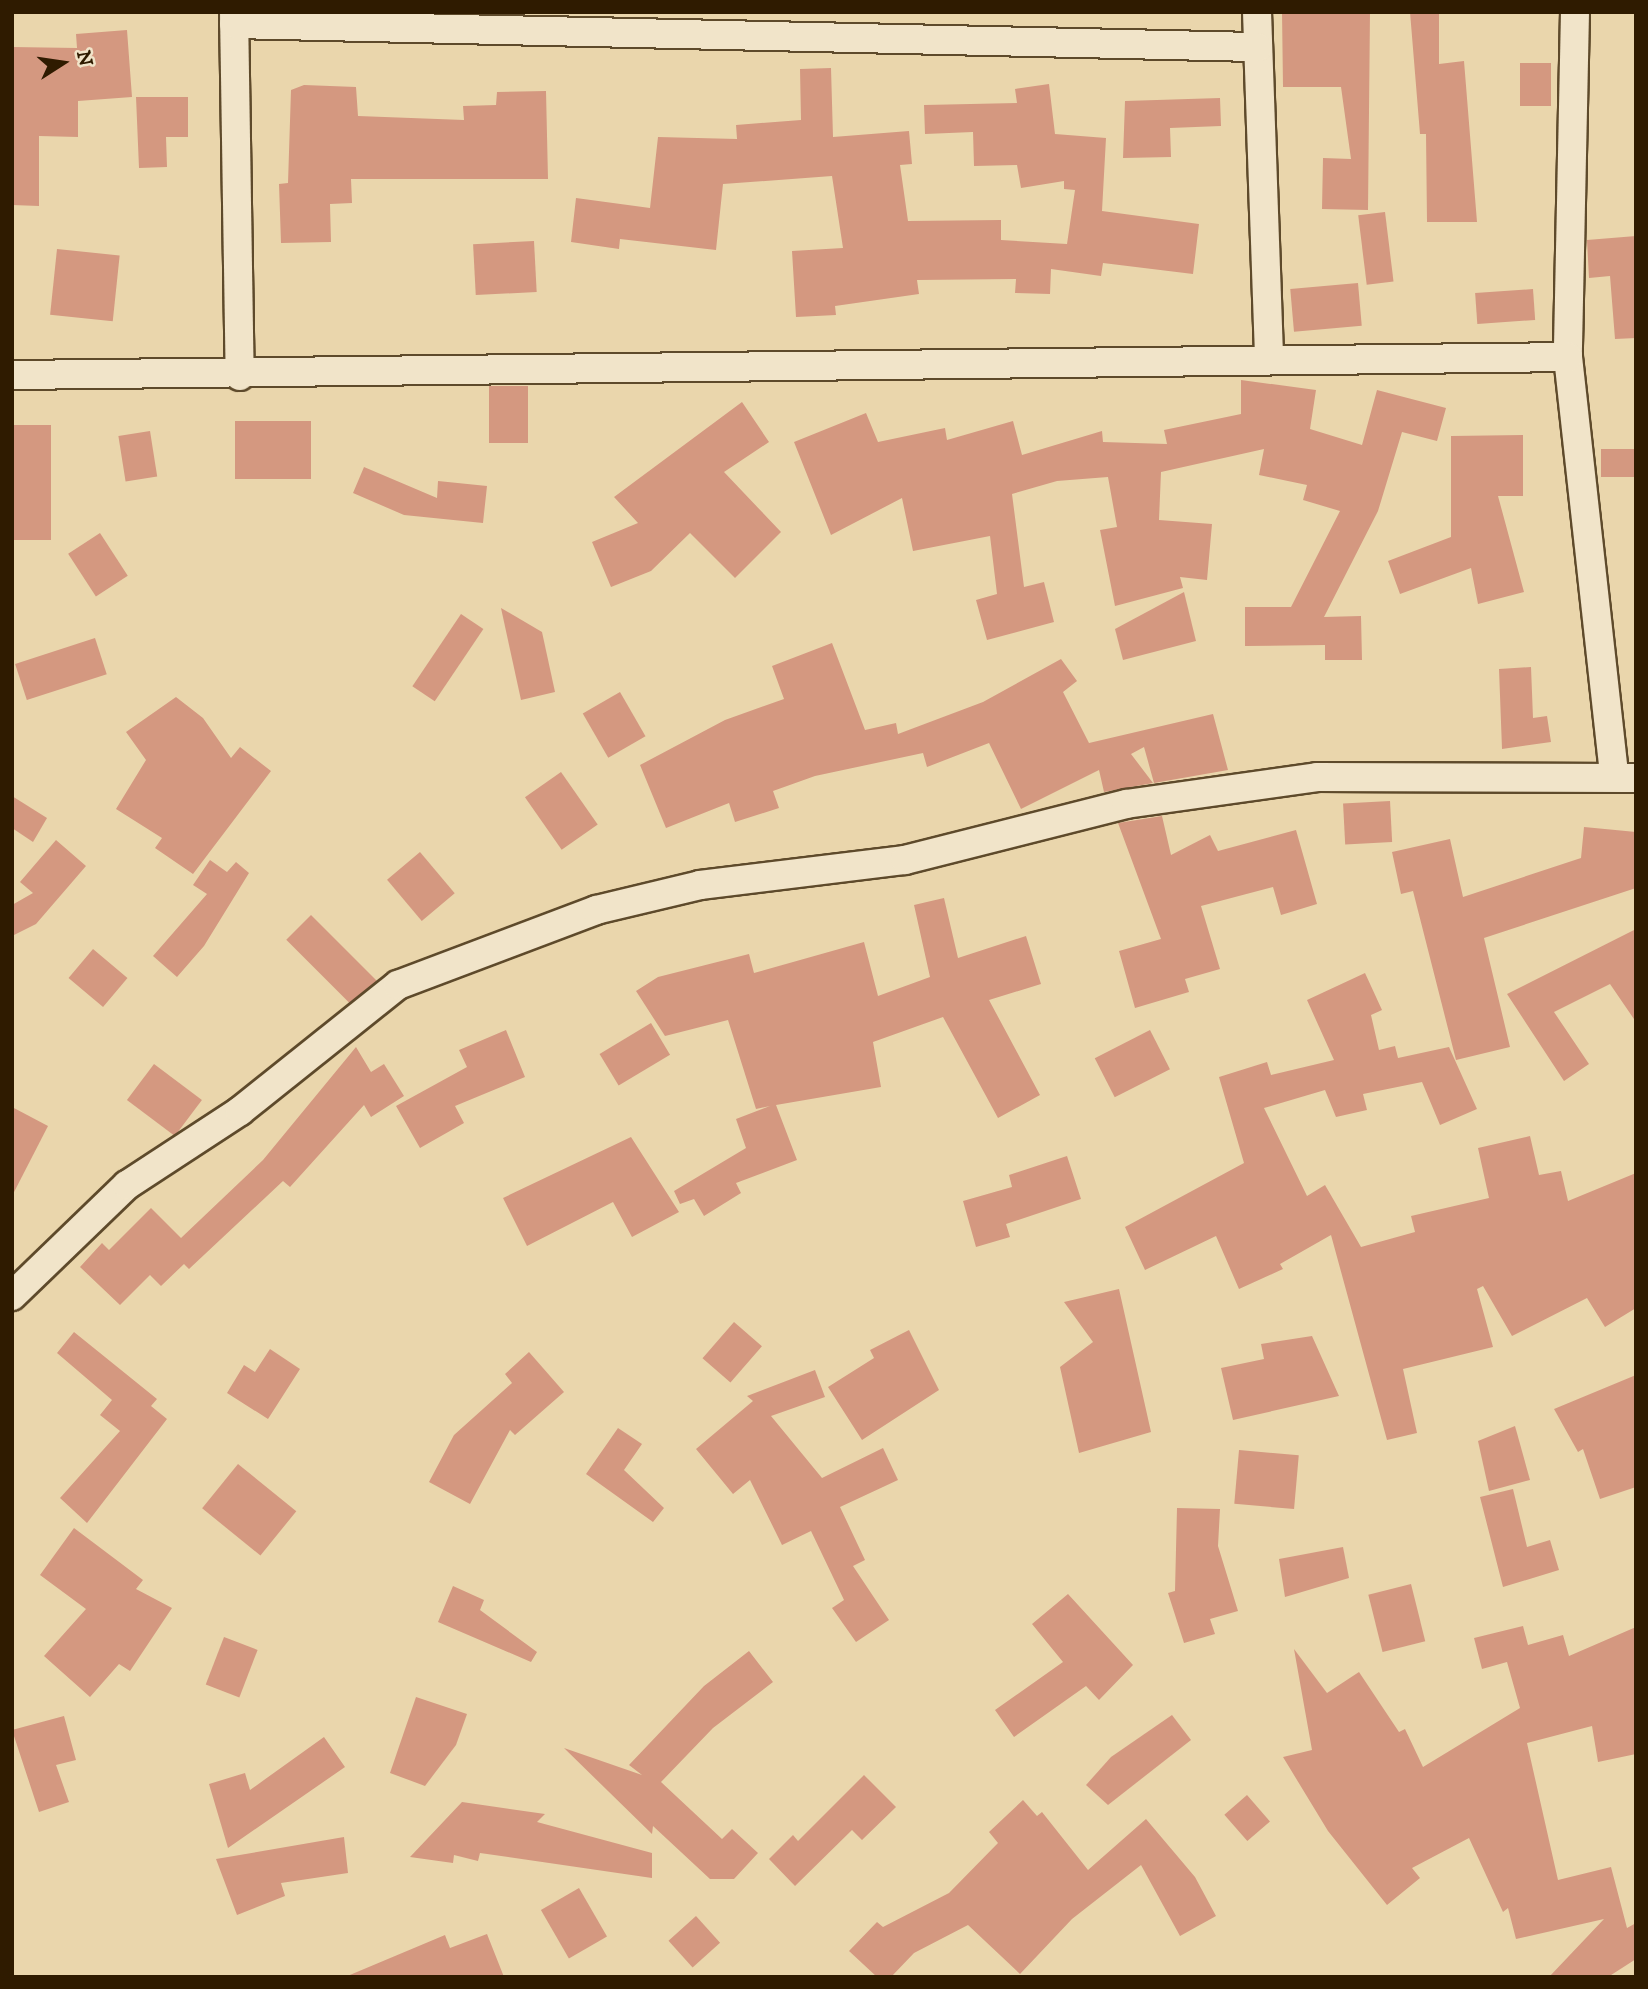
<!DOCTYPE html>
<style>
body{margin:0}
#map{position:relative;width:1648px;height:1989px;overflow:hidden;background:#ead6ac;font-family:"IM FELL DW Pica",serif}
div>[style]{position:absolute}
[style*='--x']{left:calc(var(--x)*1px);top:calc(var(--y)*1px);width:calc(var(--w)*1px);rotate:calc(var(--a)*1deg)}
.building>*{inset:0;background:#d49880;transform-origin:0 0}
.roads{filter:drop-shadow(2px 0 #5e4a2b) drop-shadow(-2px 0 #5e4a2b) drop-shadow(0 2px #5e4a2b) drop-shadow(0 -2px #5e4a2b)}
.street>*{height:28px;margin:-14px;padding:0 14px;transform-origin:14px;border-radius:14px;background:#f1e4c9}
span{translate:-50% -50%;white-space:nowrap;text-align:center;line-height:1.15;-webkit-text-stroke:7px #f1e4c9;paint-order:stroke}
.frame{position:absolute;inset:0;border:14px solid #2f1b00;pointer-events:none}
.north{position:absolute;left:28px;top:28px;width:70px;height:70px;-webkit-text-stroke:5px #f1e4c9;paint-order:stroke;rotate:78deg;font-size:19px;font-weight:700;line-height:28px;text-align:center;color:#2f1b00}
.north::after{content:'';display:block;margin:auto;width:24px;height:32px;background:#2f1b00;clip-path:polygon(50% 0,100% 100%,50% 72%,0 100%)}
</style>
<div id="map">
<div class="building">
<div style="clip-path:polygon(1282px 12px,1370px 12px,1368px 210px,1322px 209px,1323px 158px,1351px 159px,1341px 87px,1283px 87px)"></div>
<div style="clip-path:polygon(1410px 12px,1439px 12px,1439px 64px,1464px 61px,1477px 222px,1427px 222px,1426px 134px,1420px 134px)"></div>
<div style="clip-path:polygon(127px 30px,132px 97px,78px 101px,78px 137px,39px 136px,39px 206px,12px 205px,12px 47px,77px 48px,76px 34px)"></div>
<div style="left:1520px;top:63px;width:31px;height:43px"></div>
<div style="clip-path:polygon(831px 68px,833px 137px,909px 131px,912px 164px,900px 165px,908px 221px,1001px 220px,1001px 240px,1067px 244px,1075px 190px,1064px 189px,1064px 181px,1021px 188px,1017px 165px,974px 166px,973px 132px,925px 134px,924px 105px,1017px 103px,1015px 89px,1049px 84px,1055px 134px,1106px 138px,1102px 211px,1199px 224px,1193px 274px,1103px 263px,1101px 276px,1051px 269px,1050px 294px,1015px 293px,1016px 279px,917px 280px,919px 294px,835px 306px,836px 315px,796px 317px,792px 251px,843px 248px,832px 176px,723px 184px,716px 250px,620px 239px,619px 249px,571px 242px,576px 198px,650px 208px,658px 137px,737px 139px,736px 125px,801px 120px,800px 69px)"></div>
<div style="clip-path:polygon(304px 85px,356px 87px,358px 116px,464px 120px,463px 106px,496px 105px,497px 92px,546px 91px,548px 179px,351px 179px,352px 203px,330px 204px,331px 242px,281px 243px,279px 184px,288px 183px,291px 90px)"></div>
<div style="clip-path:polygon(136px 97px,188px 97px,188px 137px,166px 137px,167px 167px,139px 168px)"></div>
<div style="clip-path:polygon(1220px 98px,1221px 126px,1170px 128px,1171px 157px,1123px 158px,1125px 101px)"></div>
<div style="left:1385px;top:212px;width:70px;height:27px;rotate:83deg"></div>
<div style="clip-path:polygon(1636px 236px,1636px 338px,1615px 339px,1610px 276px,1589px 278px,1587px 240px)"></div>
<div style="left:534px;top:241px;width:51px;height:61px;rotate:87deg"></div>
<div style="left:57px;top:249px;width:63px;height:66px;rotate:6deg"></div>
<div style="left:1358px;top:283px;width:43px;height:68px;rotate:85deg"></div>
<div style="left:1533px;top:289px;width:31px;height:58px;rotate:86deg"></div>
<div style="clip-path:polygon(1241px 380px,1316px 390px,1310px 429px,1362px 445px,1377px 390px,1446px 408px,1437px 441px,1402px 432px,1378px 511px,1324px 617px,1361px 616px,1362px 660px,1325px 660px,1325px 645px,1245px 646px,1245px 607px,1291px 607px,1340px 511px,1303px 500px,1307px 485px,1259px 475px,1264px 449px,1161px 472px,1159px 520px,1212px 524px,1207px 580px,1180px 577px,1183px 588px,1115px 606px,1100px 530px,1117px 527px,1108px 477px,1057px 481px,1012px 494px,1024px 587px,1044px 582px,1054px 622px,987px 640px,976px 600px,997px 594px,990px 536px,913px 551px,902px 498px,831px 535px,794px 442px,866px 413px,878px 442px,945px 428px,947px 440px,1013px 421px,1022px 455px,1102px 431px,1103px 442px,1167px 444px,1164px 430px,1241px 414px)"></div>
<div style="left:489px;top:386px;width:39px;height:57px"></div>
<div style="clip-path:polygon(742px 402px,769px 442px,724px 472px,781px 532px,735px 578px,690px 533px,651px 571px,611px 587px,592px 542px,638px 523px,614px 497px)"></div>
<div style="left:235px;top:421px;width:76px;height:58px"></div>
<div style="left:12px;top:425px;width:39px;height:115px"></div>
<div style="left:150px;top:431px;width:46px;height:32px;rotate:81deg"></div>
<div style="clip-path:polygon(1523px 435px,1523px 496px,1498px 496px,1524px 592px,1478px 604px,1471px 568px,1400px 594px,1388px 561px,1451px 537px,1451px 436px)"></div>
<div style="left:1636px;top:449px;width:28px;height:35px;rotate:90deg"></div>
<div style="clip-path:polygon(364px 467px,437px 498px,438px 481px,487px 486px,483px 523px,404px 515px,353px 493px)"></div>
<div style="left:100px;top:533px;width:51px;height:38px;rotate:57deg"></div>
<div style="clip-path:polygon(1184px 592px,1196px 641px,1123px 660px,1115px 629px)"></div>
<div style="clip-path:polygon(501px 608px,542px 632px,555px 692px,521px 700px)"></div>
<div style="left:461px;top:614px;width:27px;height:87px;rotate:34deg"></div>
<div style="left:95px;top:638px;width:38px;height:84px;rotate:72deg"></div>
<div style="clip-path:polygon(832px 643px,865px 730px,896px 723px,898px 734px,983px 702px,1061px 659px,1077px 681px,1063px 692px,1089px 743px,1213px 714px,1228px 770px,1154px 783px,1144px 747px,1131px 754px,1153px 783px,1104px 792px,1099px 770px,1021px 809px,989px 743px,927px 767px,923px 753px,815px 776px,773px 791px,779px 808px,735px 822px,729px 803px,666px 828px,640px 765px,725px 720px,784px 699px,772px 666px)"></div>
<div style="clip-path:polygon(1531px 667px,1533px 718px,1547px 716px,1551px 742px,1502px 749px,1499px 669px)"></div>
<div style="left:620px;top:692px;width:51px;height:43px;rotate:60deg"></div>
<div style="clip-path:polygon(176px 697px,203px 718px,231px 758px,240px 747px,271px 771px,193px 874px,155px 848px,162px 838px,116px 809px,146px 760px,126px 732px)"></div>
<div style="left:561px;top:772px;width:64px;height:44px;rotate:55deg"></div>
<div style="clip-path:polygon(12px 796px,47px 818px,33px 842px,12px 828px)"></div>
<div style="left:1390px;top:801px;width:41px;height:47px;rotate:87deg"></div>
<div style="clip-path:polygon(1162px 816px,1171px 855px,1210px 835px,1218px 851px,1296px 830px,1317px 904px,1281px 915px,1273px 887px,1201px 906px,1220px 969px,1185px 979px,1189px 992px,1135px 1008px,1119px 951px,1161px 939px,1118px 823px)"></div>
<div style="clip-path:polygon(1584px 827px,1636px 832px,1636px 888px,1484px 938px,1510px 1047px,1456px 1060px,1413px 891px,1401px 894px,1392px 852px,1450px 839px,1463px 897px,1581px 858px)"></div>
<div style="clip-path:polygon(56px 840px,86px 866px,36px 924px,12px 936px,12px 905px,33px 893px,20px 882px)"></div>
<div style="left:420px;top:852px;width:54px;height:43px;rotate:50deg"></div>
<div style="clip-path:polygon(210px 860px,227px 872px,236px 862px,249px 873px,204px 946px,177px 977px,153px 956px,207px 894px,193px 885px)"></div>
<div style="clip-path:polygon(944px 898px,958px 958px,1026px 936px,1041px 984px,989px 1000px,1040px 1095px,998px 1118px,943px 1017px,873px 1042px,881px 1087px,776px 1105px,797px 1160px,736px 1183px,741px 1193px,704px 1216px,694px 1199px,680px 1204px,674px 1191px,746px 1148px,736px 1119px,770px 1106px,756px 1109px,728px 1020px,665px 1036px,636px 991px,658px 977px,749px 954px,754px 973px,864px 942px,878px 996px,930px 977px,914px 905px)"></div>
<div style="left:311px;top:915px;width:93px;height:35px;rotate:45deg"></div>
<div style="clip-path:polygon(1636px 929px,1636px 1022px,1610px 984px,1554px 1012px,1589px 1064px,1564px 1081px,1507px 994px)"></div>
<div style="left:93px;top:949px;width:45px;height:38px;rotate:40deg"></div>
<div style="clip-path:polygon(1365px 973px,1382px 1010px,1371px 1015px,1379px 1050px,1395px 1046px,1398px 1058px,1449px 1047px,1477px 1109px,1440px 1125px,1422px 1082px,1363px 1094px,1367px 1110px,1336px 1117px,1325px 1090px,1264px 1108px,1307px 1196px,1325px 1185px,1361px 1247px,1415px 1232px,1411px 1216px,1489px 1198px,1478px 1148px,1530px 1136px,1539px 1175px,1561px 1171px,1568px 1201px,1636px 1173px,1636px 1308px,1605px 1327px,1587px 1298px,1512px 1336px,1483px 1286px,1477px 1289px,1493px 1347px,1403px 1369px,1417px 1433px,1387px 1440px,1331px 1235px,1280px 1264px,1283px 1269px,1239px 1289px,1216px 1236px,1145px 1270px,1125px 1227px,1244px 1163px,1219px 1077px,1267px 1062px,1271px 1075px,1334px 1060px,1307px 1000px)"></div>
<div style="left:651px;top:1023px;width:37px;height:60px;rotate:59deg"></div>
<div style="clip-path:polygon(506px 1030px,525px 1077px,455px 1106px,464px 1123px,420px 1148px,396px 1106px,467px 1067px,459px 1050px)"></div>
<div style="left:1150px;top:1030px;width:44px;height:62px;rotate:63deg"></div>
<div style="clip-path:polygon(356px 1047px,371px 1072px,384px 1064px,404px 1096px,371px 1117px,364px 1105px,290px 1187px,283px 1181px,189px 1269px,184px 1264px,161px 1286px,150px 1275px,120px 1305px,80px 1267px,102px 1243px,109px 1250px,151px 1208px,181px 1238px,263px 1160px)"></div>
<div style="left:154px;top:1064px;width:60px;height:45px;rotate:37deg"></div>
<div style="clip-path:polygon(12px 1107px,48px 1126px,12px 1196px)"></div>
<div style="clip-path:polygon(631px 1137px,679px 1212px,632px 1237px,613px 1202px,527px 1246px,503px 1198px)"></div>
<div style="clip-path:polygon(1067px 1156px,1081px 1199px,1006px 1224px,1010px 1237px,976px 1247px,963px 1201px,1012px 1187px,1009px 1175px)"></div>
<div style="clip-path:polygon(1119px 1289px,1151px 1432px,1079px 1453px,1060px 1367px,1093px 1342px,1064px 1302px)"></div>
<div style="left:734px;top:1322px;width:37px;height:48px;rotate:41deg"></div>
<div style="clip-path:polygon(909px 1330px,939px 1390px,862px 1440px,828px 1387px,874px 1358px,870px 1350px)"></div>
<div style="clip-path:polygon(74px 1332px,157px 1399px,151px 1406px,167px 1419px,87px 1523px,60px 1498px,120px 1431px,100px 1415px,112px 1400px,57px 1353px)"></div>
<div style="clip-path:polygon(1312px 1336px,1339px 1396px,1233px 1420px,1221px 1368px,1264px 1359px,1261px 1344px)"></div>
<div style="clip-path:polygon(270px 1349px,300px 1369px,268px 1419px,227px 1393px,244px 1365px,255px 1372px)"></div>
<div style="clip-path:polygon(529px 1352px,564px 1392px,515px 1435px,510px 1430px,470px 1504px,429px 1482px,454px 1435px,512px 1383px,505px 1374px)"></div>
<div style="clip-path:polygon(815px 1370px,825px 1397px,771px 1416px,822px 1478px,883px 1448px,898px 1480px,840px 1507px,865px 1560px,853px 1566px,889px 1620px,856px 1642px,832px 1608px,844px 1600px,811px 1531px,782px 1545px,750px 1480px,733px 1494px,696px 1449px,753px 1401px,747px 1396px)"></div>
<div style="clip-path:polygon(1636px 1375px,1636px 1487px,1600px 1499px,1583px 1449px,1578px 1452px,1554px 1409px)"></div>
<div style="clip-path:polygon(1515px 1426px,1530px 1480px,1489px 1491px,1478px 1441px)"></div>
<div style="clip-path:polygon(618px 1428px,642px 1444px,624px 1470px,664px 1508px,653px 1522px,586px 1474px)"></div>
<div style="left:1239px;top:1450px;width:60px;height:54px;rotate:5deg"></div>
<div style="left:238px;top:1464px;width:75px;height:57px;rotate:39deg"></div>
<div style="clip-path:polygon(1513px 1489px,1527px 1547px,1550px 1540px,1559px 1570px,1503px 1587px,1480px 1497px)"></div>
<div style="clip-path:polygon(1177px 1508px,1220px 1509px,1218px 1546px,1238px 1611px,1210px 1619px,1215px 1634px,1184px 1643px,1168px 1593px,1175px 1591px)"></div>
<div style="clip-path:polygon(74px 1528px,143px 1580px,136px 1589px,172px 1608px,130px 1671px,119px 1664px,90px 1697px,44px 1656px,86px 1609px,40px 1575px)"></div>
<div style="clip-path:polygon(1343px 1547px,1349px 1578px,1285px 1597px,1279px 1559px)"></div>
<div style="left:1411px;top:1584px;width:59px;height:44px;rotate:76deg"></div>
<div style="clip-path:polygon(453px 1586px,484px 1600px,480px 1610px,537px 1652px,531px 1662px,438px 1622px)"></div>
<div style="clip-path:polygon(1068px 1594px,1133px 1665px,1099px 1700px,1086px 1686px,1014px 1737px,995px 1710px,1063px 1662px,1032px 1624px)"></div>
<div style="clip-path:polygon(1523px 1626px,1528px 1645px,1563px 1635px,1569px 1656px,1636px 1627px,1636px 1754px,1598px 1762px,1592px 1726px,1527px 1743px,1558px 1880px,1611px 1867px,1627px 1928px,1636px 1923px,1636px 1959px,1608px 1977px,1549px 1977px,1604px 1919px,1516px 1939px,1508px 1908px,1503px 1912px,1469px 1838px,1412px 1868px,1420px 1878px,1387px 1905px,1328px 1831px,1283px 1757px,1312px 1750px,1294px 1649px,1327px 1693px,1359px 1672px,1399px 1732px,1405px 1729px,1423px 1767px,1520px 1708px,1507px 1662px,1482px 1669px,1474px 1638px)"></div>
<div style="left:224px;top:1637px;width:36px;height:51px;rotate:21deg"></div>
<div style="clip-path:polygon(749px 1651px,773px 1682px,713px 1728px,661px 1782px,722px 1839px,732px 1829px,758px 1853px,734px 1879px,710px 1879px,653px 1826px,652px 1834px,564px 1748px,642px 1775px,629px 1765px,704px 1686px)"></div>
<div style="clip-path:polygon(416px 1697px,467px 1714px,456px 1745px,425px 1786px,390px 1773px)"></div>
<div style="clip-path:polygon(1172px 1715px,1191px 1740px,1108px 1805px,1086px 1785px,1111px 1757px)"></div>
<div style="clip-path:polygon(64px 1716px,76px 1760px,56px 1765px,69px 1802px,39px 1812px,12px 1730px)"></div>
<div style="clip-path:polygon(324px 1737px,345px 1767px,228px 1848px,209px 1784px,245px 1773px,250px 1790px)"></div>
<div style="clip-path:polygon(864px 1775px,896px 1807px,862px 1840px,852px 1830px,795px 1886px,769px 1859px,793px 1835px,798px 1841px)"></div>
<div style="left:1247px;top:1795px;width:35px;height:30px;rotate:49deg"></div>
<div style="clip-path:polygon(1023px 1800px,1037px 1816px,1042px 1812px,1088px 1870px,1146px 1819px,1195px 1877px,1216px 1916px,1180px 1936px,1141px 1865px,1072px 1919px,1020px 1974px,968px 1925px,914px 1953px,891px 1977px,877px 1977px,849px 1951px,877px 1922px,883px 1927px,949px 1893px,998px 1843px,989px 1832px)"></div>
<div style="clip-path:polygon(462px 1802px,545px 1814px,537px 1822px,652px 1853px,652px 1878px,480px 1853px,478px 1861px,454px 1855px,453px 1863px,410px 1857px)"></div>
<div style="clip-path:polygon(344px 1837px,348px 1873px,281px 1883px,285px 1896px,237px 1915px,216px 1859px)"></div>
<div style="left:579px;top:1888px;width:56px;height:44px;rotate:60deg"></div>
<div style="left:696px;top:1916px;width:36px;height:37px;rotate:48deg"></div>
<div style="clip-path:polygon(487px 1934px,504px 1977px,345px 1977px,445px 1935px,450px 1948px)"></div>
</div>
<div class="roads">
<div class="street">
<div style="--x:234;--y:12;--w:364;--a:89.1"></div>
<div style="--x:1257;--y:12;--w:345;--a:88"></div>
<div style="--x:1575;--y:12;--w:345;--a:91.2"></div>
<div style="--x:1568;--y:357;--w:420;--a:83.7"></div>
<div style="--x:234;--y:24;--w:1024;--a:1.29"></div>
<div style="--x:12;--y:375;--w:1556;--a:-0.66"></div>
<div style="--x:12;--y:1296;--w:160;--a:-44"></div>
<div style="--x:127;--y:1185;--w:135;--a:-33.2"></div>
<div style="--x:240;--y:1111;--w:202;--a:-38.6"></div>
<div style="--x:398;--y:985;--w:212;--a:-20.7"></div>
<div style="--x:596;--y:910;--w:107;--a:-13.5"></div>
<div style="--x:700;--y:885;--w:207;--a:-7"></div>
<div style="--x:905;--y:860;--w:228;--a:-14.2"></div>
<div style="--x:1126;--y:804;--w:193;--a:-8"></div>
<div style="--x:1317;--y:777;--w:319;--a:0.2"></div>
</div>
</div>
<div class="frame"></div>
<div class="north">N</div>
</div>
